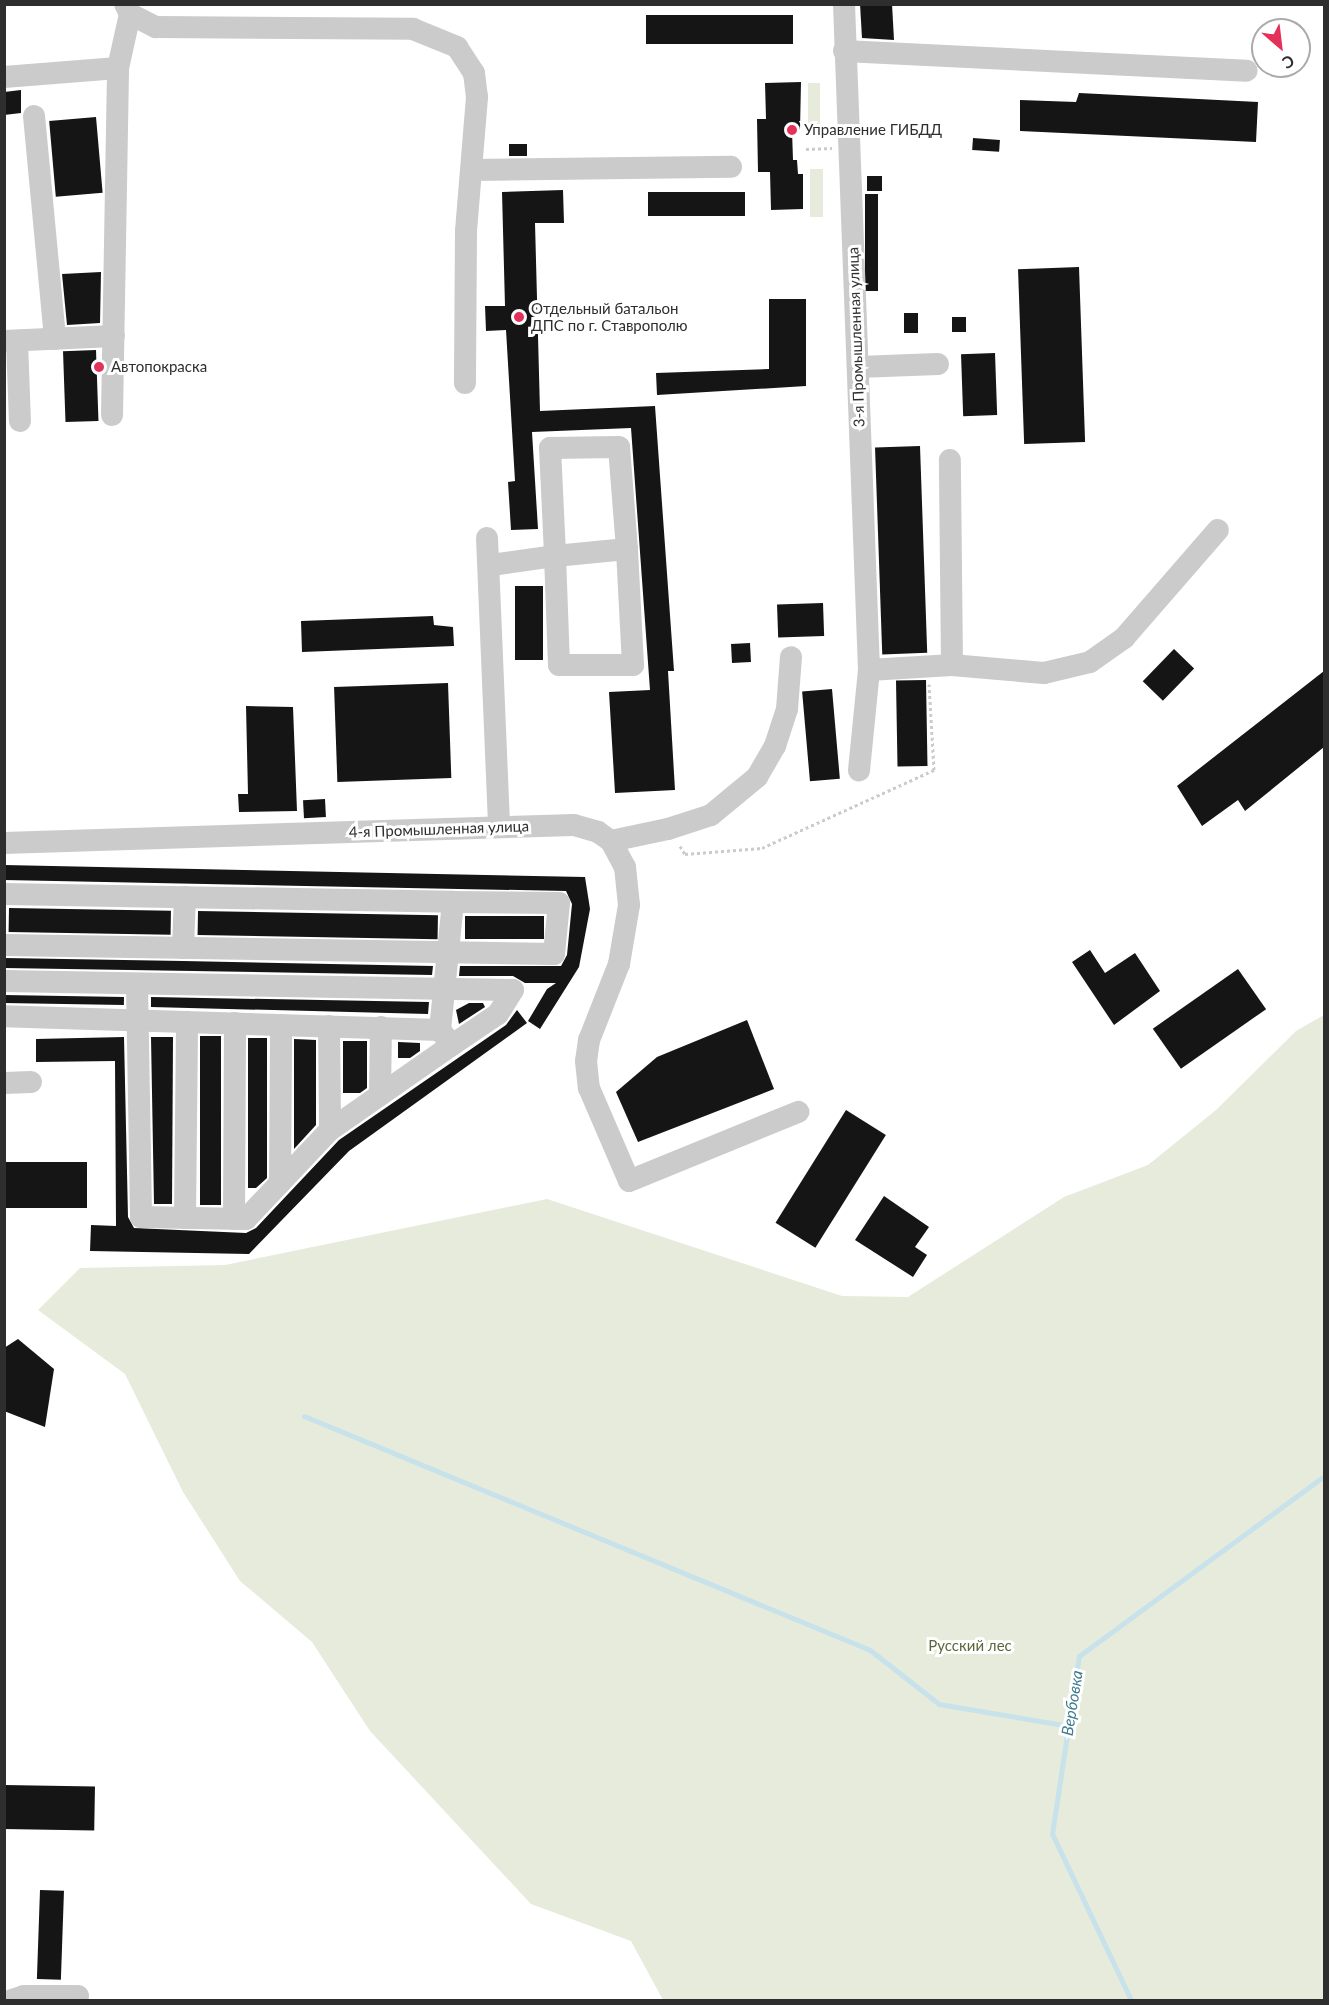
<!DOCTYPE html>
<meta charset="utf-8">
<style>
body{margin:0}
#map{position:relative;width:1329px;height:2005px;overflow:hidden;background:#fff;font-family:Lato,sans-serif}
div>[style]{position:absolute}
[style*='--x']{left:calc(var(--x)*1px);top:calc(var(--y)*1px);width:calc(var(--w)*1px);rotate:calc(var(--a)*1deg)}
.green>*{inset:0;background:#e6ebdb;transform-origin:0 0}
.stream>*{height:5px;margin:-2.5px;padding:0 2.5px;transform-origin:2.5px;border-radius:2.5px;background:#c7e2eb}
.building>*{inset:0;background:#151515;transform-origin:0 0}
.path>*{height:3px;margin-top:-1.5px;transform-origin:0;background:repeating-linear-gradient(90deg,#cbcbcb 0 3px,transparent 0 6px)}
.minor>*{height:22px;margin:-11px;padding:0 11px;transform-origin:11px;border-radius:11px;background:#cbcbcb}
.dots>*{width:16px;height:16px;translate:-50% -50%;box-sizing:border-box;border:3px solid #fff;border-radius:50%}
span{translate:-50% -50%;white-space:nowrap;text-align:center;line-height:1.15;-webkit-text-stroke:6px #fff;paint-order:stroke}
.poi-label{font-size:15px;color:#2e2e2e}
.left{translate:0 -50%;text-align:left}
.street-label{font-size:15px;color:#2e2e2e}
.park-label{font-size:15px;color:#57693b}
.water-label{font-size:16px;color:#3c7b8f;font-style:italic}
.frame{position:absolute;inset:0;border:6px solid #2e2e2e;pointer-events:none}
.north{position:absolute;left:1251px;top:18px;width:60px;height:60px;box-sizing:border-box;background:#fff;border:2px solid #ababab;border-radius:50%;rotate:152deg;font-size:16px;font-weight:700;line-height:24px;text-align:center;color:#2e2e2e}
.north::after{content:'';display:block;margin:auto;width:21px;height:27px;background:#e33159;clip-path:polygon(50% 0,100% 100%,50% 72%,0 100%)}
</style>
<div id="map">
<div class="green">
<div style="left:808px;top:83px;width:12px;height:52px"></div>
<div style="left:810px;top:169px;width:13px;height:48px"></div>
<div style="clip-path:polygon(1324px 1015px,1324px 2000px,663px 2000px,631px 1941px,531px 1904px,370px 1731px,312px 1642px,240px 1581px,183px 1492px,125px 1374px,38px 1310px,80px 1268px,225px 1265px,547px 1199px,842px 1296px,908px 1297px,1064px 1197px,1148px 1165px,1216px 1110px,1296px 1031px)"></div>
</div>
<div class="stream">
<div style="--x:304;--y:1416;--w:612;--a:22.46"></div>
<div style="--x:870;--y:1650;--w:88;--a:38"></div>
<div style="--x:939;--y:1704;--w:132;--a:9.6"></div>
<div style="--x:1131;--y:2000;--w:184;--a:-115.4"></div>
<div style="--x:1052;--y:1834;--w:180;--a:-81.4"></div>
<div style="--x:1079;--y:1656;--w:304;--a:-36.3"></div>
</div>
<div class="building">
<div style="clip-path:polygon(860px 4px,892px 4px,894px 40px,862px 38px)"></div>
<div style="left:646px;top:15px;width:147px;height:29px"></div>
<div style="clip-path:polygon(801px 82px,800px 130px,792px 130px,793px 160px,797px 160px,798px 174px,803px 174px,803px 209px,771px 210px,770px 172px,758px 172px,757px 119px,766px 119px,765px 83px)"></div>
<div style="clip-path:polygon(21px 90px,21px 113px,4px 115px,4px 92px)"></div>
<div style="clip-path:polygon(1079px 93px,1258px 102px,1256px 142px,1020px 131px,1020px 100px,1076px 102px)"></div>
<div style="left:96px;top:117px;width:76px;height:47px;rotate:85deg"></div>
<div style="left:973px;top:138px;width:27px;height:12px;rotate:4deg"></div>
<div style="left:509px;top:144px;width:18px;height:12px"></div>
<div style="left:867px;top:176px;width:15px;height:15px"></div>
<div style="clip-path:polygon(563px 190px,564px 223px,535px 223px,540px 411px,655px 406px,674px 671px,668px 671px,675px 790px,615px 793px,609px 692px,650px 690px,631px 428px,532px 432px,538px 529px,511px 530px,508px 482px,515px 481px,506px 330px,486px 331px,485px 306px,505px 306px,502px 192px)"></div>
<div style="left:745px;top:192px;width:24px;height:97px;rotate:90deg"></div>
<div style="left:865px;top:194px;width:13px;height:97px"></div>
<div style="left:1079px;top:267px;width:175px;height:61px;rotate:88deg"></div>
<div style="clip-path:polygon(101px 272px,100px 323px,67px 325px,62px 274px)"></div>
<div style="clip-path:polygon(769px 299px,806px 299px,806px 386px,657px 395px,656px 373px,769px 369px)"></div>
<div style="left:904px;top:313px;width:14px;height:20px"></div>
<div style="left:952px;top:317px;width:14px;height:15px"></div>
<div style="left:96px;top:350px;width:71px;height:33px;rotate:88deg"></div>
<div style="left:995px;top:353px;width:62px;height:34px;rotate:88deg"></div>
<div style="left:920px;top:446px;width:207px;height:45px;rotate:88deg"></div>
<div style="left:515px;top:586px;width:28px;height:74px"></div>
<div style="left:823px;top:603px;width:33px;height:46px;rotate:88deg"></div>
<div style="clip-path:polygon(433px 616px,434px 625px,453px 627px,454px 646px,302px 652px,301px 621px)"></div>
<div style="left:750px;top:643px;width:19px;height:19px;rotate:87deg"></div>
<div style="left:1174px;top:649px;width:28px;height:45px;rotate:44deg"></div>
<div style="clip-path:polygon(1324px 671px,1324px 747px,1245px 811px,1238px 800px,1202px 826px,1177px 786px)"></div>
<div style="left:926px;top:680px;width:86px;height:30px;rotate:89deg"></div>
<div style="left:448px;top:683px;width:95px;height:114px;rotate:88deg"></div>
<div style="left:832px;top:689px;width:90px;height:30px;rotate:85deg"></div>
<div style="clip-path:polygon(246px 706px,293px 707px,297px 811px,239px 812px,238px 794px,248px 794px)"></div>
<div style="left:325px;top:799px;width:18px;height:22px;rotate:87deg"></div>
<div style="clip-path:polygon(4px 865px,585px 877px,590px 909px,579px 967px,540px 1029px,528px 1021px,547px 989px,556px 983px,525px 983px,513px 976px,459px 976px,460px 966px,561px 966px,567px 955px,572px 904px,566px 891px,4px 880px)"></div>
<div style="left:9px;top:908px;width:162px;height:24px;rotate:1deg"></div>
<div style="left:198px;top:911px;width:240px;height:24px;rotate:1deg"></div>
<div style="left:465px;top:916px;width:79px;height:23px"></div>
<div style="clip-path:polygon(1090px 950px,1105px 973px,1135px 953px,1160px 991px,1114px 1025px,1072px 962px)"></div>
<div style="clip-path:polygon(4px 958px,183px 961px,433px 966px,432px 975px,4px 968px)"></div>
<div style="left:1238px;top:969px;width:49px;height:104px;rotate:55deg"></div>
<div style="left:4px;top:995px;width:120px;height:8px;rotate:1deg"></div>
<div style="clip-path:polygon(151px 997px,429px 1002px,428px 1014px,151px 1007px)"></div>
<div style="clip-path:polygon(469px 1003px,483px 1003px,485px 1007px,459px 1024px,456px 1010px)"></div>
<div style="clip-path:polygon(517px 1010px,527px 1023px,349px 1151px,249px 1254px,90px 1251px,91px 1225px,116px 1226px,115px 1061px,36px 1062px,36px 1039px,124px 1037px,128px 1217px,134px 1228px,246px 1233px,256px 1228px,339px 1140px,506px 1025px)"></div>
<div style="clip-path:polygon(747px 1020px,774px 1089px,638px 1142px,616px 1092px,657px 1057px)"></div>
<div style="left:200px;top:1036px;width:21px;height:169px"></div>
<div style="clip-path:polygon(151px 1037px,173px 1037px,172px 1204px,154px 1204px)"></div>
<div style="clip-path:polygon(248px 1038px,267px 1038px,267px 1178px,256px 1188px,248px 1188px)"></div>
<div style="clip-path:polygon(294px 1039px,316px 1040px,316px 1125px,294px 1149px)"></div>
<div style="clip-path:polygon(343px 1041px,367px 1041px,367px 1088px,360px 1093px,343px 1093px)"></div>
<div style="clip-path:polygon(398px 1042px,420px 1043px,420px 1051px,410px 1058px,398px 1058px)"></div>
<div style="left:846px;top:1110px;width:47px;height:133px;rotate:32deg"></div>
<div style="left:4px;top:1162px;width:83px;height:46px"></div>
<div style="clip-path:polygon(884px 1196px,929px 1227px,915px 1247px,927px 1255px,913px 1277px,855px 1240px)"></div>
<div style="clip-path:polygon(18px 1339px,54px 1369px,45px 1427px,4px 1411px,4px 1348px)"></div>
<div style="left:4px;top:1785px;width:91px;height:44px;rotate:1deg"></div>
<div style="left:40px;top:1890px;width:24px;height:89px;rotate:2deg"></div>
</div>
<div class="path">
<div style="--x:806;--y:149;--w:26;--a:-2"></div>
<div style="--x:680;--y:846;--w:9;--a:58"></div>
<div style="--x:685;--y:854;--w:77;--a:-4.5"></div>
<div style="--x:762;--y:848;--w:189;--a:-24.4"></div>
<div style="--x:934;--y:770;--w:86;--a:-93.3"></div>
</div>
<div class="minor">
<div style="--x:125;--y:4;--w:11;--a:63"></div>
<div style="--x:130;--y:14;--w:29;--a:27"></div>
<div style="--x:156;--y:27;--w:257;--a:0.4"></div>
<div style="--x:413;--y:29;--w:48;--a:22.2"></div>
<div style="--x:457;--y:47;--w:31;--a:57"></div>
<div style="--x:474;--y:73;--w:24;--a:83"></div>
<div style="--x:477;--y:97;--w:134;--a:94.7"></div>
<div style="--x:466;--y:231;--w:152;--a:90.4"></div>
<div style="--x:844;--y:4;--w:666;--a:87.85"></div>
<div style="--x:869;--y:670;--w:101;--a:95.7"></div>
<div style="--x:844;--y:51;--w:403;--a:2.8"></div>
<div style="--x:4;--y:77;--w:114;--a:-4.5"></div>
<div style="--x:34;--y:116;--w:224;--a:84.6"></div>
<div style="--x:472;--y:170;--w:259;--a:-0.7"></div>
<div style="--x:4;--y:341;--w:110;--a:-2.6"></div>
<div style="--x:17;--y:341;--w:80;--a:87.9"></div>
<div style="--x:858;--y:367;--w:80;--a:-2.1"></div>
<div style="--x:112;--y:415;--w:347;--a:-89"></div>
<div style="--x:118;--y:68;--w:55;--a:-77.5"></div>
<div style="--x:487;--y:538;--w:289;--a:87.6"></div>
<div style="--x:491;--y:565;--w:65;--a:-8"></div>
<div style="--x:555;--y:556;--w:72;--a:-5.6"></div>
<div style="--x:627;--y:549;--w:102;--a:-94.5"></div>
<div style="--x:619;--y:447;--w:69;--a:179.2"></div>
<div style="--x:550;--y:448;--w:108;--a:87.3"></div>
<div style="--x:555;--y:556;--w:109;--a:87.9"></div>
<div style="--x:559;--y:665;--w:74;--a:0"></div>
<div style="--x:633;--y:665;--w:116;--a:-93"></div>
<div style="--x:952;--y:665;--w:92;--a:5"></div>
<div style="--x:1044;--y:673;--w:47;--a:-13.4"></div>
<div style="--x:1090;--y:662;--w:42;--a:-35.2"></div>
<div style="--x:1124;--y:638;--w:143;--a:-49"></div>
<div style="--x:869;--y:670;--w:83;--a:-3.4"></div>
<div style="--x:952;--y:665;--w:205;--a:-90.6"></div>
<div style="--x:611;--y:841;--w:58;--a:-11.9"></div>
<div style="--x:668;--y:829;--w:45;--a:-18"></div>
<div style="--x:711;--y:815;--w:60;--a:-39.6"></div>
<div style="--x:757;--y:777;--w:36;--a:-60"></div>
<div style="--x:775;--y:746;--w:39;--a:-72"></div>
<div style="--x:787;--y:709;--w:52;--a:-85.6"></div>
<div style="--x:4;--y:843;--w:570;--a:-1.81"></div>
<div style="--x:574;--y:825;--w:25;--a:16"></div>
<div style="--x:598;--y:832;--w:16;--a:35"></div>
<div style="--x:611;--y:841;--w:30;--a:62"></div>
<div style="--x:625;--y:867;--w:38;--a:84"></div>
<div style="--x:629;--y:905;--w:60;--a:99.6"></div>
<div style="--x:619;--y:964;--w:82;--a:111.5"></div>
<div style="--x:589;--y:1040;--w:21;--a:98"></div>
<div style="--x:586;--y:1061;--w:27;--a:84"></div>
<div style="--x:589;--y:1088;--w:101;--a:66.7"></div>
<div style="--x:629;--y:1181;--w:183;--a:-22.2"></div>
<div style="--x:4;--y:894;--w:449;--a:1"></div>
<div style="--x:453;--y:902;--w:129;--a:95.8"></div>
<div style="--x:440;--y:1030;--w:436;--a:-178.2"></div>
<div style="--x:5;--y:945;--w:549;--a:0.94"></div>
<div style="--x:554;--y:954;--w:51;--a:-84.4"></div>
<div style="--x:559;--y:903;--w:106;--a:-179.5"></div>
<div style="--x:183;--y:948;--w:51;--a:-87.8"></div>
<div style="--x:4;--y:981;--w:509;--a:1.01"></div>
<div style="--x:513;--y:990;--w:28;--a:122"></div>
<div style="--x:498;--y:1014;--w:55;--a:146"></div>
<div style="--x:452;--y:1045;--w:19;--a:-129"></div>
<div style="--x:137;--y:985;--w:232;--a:89"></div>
<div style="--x:141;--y:1217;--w:105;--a:1.1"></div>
<div style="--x:246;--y:1219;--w:122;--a:-46.7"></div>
<div style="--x:330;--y:1130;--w:149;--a:-34.9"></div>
<div style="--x:329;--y:1026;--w:104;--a:89.4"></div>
<div style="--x:4;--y:1083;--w:27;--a:-2"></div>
<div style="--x:380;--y:1095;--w:68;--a:-89.2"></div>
<div style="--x:280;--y:1183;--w:158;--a:-89.6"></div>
<div style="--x:185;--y:1218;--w:196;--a:-89.4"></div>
<div style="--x:234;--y:1219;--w:196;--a:-89.7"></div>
<div style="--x:12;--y:2000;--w:13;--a:-18"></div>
<div style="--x:24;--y:1996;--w:54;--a:0"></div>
</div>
<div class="dots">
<div style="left:792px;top:130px;background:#e33159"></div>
<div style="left:519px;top:317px;background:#e33159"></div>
<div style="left:99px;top:367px;background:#e33159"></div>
</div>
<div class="poi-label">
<span class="left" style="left:804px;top:130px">Управление ГИБДД</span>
<span class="left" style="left:531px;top:317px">Отдельный батальон<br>ДПС по г. Ставрополю</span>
<span class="left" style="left:111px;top:367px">Автопокраска</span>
</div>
<div class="street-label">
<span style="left:856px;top:337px;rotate:-92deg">3-я Промышленная улица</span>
<span style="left:439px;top:829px;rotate:-2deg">4-я Промышленная улица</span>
</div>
<div class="park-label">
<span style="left:970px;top:1646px">Русский лес</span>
</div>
<div class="water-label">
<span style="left:1072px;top:1703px;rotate:-81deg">Вербовка</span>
</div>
<div class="frame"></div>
<div class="north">С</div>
</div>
